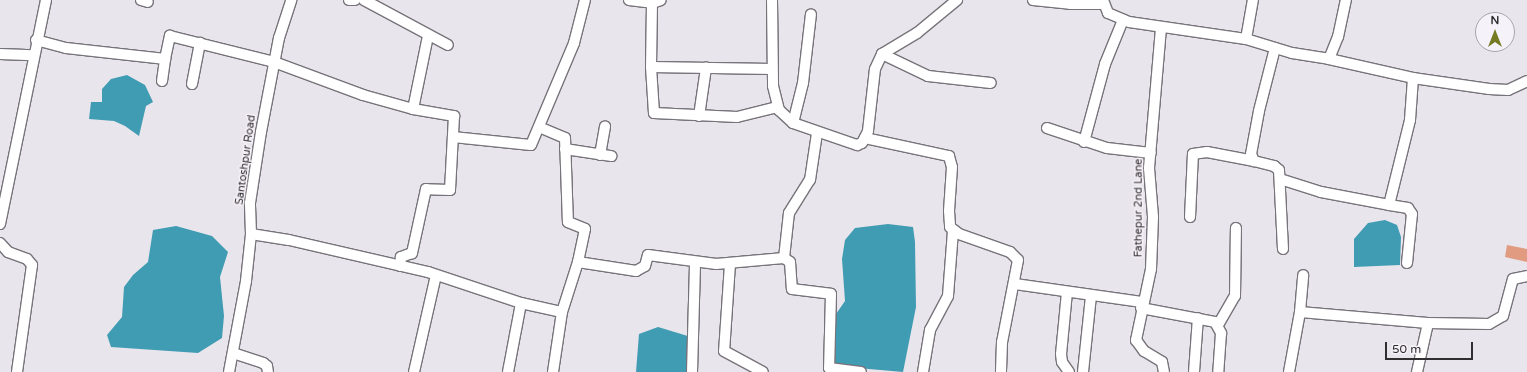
<!DOCTYPE html>
<style>
body{margin:0}
#map{position:relative;width:1527px;height:372px;overflow:hidden;background:#e9e5ec;font-family:"Varela Round",sans-serif}
div>[style]{position:absolute}
[style*='--x']{left:calc(var(--x)*1px);top:calc(var(--y)*1px);width:calc(var(--w)*1px);rotate:calc(var(--a)*1deg)}
.water>*{inset:0;background:#409cb3}
.building>*{inset:0;background:#e19b80}
.roads{filter:drop-shadow(1px 0 #77737a) drop-shadow(-1px 0 #77737a) drop-shadow(0 1px #77737a) drop-shadow(0 -1px #77737a)}
.minor>*{height:10px;margin:-5px;padding:0 5px;transform-origin:5px;border-radius:5px;background:#fff}
span{translate:-50% -50%;white-space:nowrap;text-align:center;line-height:1.15;-webkit-text-stroke:3px #f6f2f9;paint-order:stroke}
.street-label{font-size:11px;color:#302e30}
.north{position:absolute;left:1475px;top:12px;width:40px;height:40px;box-sizing:border-box;background:#f6f2f9;border:1px solid #a7a4a9;border-radius:50%;rotate:0deg;font-size:11px;font-weight:700;line-height:16px;text-align:center;color:#302e30}
.north::after{content:'';display:block;margin:auto;width:14px;height:18px;background:#757a23;clip-path:polygon(50% 0,100% 100%,50% 72%,0 100%)}
.scale{position:absolute;left:1385px;top:342px;width:88px;height:18px;box-sizing:border-box;border:2px solid #302e30;border-top:0;padding-left:5px;font-size:12px;line-height:14px;white-space:nowrap;color:#302e30;-webkit-text-stroke:3px #f6f2f9;paint-order:stroke}
</style>
<div id="map">
<div class="water">
<div style="clip-path:polygon(127px 75px,145px 85px,153px 102px,146px 106px,139px 136px,125px 126px,114px 121px,89px 119px,91px 102px,102px 102px,102px 89px,111px 79px)"></div>
<div style="clip-path:polygon(1385px 220px,1397px 225px,1401px 237px,1400px 265px,1354px 267px,1354px 239px,1368px 223px)"></div>
<div style="clip-path:polygon(888px 224px,913px 227px,915px 242px,916px 307px,903px 372px,835px 366px,836px 314px,845px 301px,842px 259px,845px 240px,855px 228px)"></div>
<div style="clip-path:polygon(176px 226px,212px 236px,228px 252px,220px 277px,224px 316px,222px 338px,198px 353px,111px 347px,107px 335px,122px 317px,124px 287px,133px 275px,148px 262px,153px 230px)"></div>
<div style="clip-path:polygon(658px 327px,691px 337px,692px 372px,636px 372px,639px 334px)"></div>
</div>
<div class="building">
<div style="clip-path:polygon(1507px 245px,1527px 249px,1527px 262px,1505px 257px)"></div>
</div>
<div class="roads">
<div class="minor">
<div style="--x:141;--y:0;--w:7;--a:16"></div>
<div style="--x:349;--y:0;--w:6;--a:0"></div>
<div style="--x:364;--y:0;--w:95;--a:28.2"></div>
<div style="--x:629;--y:0;--w:23;--a:7"></div>
<div style="--x:652;--y:3;--w:9;--a:-18"></div>
<div style="--x:772;--y:0;--w:86;--a:89.3"></div>
<div style="--x:773;--y:86;--w:25;--a:76"></div>
<div style="--x:779;--y:110;--w:19;--a:43"></div>
<div style="--x:793;--y:123;--w:68;--a:19"></div>
<div style="--x:857;--y:145;--w:5;--a:-22"></div>
<div style="--x:862;--y:143;--w:13;--a:-63"></div>
<div style="--x:868;--y:131;--w:62;--a:-83.6"></div>
<div style="--x:875;--y:69;--w:17;--a:-65"></div>
<div style="--x:882;--y:54;--w:41;--a:-31"></div>
<div style="--x:917;--y:33;--w:52;--a:-39.5"></div>
<div style="--x:1033;--y:0;--w:37;--a:6"></div>
<div style="--x:1070;--y:4;--w:33;--a:0"></div>
<div style="--x:1103;--y:0;--w:14;--a:69"></div>
<div style="--x:1108;--y:13;--w:23;--a:23"></div>
<div style="--x:1129;--y:22;--w:118;--a:8.3"></div>
<div style="--x:1246;--y:39;--w:48;--a:16.9"></div>
<div style="--x:1292;--y:53;--w:37;--a:9"></div>
<div style="--x:1329;--y:59;--w:86;--a:12.7"></div>
<div style="--x:1413;--y:78;--w:77;--a:8.2"></div>
<div style="--x:1489;--y:89;--w:19;--a:3"></div>
<div style="--x:1508;--y:90;--w:21;--a:-25"></div>
<div style="--x:652;--y:3;--w:64;--a:90.9"></div>
<div style="--x:651;--y:67;--w:121;--a:0.9"></div>
<div style="--x:1161;--y:28;--w:141;--a:94.9"></div>
<div style="--x:1149;--y:168;--w:49;--a:85.3"></div>
<div style="--x:1153;--y:217;--w:52;--a:92.2"></div>
<div style="--x:1151;--y:269;--w:73;--a:101.9"></div>
<div style="--x:1136;--y:340;--w:14;--a:54"></div>
<div style="--x:1144;--y:351;--w:21;--a:31"></div>
<div style="--x:1162;--y:362;--w:10;--a:79"></div>
<div style="--x:1246;--y:39;--w:40;--a:-80"></div>
<div style="--x:36;--y:40;--w:31;--a:15"></div>
<div style="--x:66;--y:48;--w:100;--a:6.3"></div>
<div style="--x:165;--y:59;--w:24;--a:-78"></div>
<div style="--x:170;--y:36;--w:107;--a:14"></div>
<div style="--x:274;--y:62;--w:95;--a:20.3"></div>
<div style="--x:363;--y:95;--w:52;--a:15.6"></div>
<div style="--x:413;--y:109;--w:42;--a:9.7"></div>
<div style="--x:454;--y:116;--w:74;--a:93.1"></div>
<div style="--x:450;--y:190;--w:24;--a:-178"></div>
<div style="--x:426;--y:189;--w:66;--a:102.3"></div>
<div style="--x:412;--y:253;--w:12;--a:160"></div>
<div style="--x:401;--y:257;--w:9;--a:96"></div>
<div style="--x:1275;--y:48;--w:65;--a:104.3"></div>
<div style="--x:1259;--y:111;--w:44;--a:100.5"></div>
<div style="--x:1251;--y:154;--w:8;--a:67"></div>
<div style="--x:1254;--y:161;--w:21;--a:14"></div>
<div style="--x:1274;--y:166;--w:6;--a:39"></div>
<div style="--x:1279;--y:170;--w:79;--a:87.1"></div>
<div style="--x:0;--y:54;--w:33;--a:2"></div>
<div style="--x:882;--y:54;--w:51;--a:25.6"></div>
<div style="--x:928;--y:76;--w:63;--a:6.3"></div>
<div style="--x:1329;--y:59;--w:24;--a:-68"></div>
<div style="--x:1338;--y:37;--w:38;--a:-78"></div>
<div style="--x:651;--y:67;--w:46;--a:86.3"></div>
<div style="--x:654;--y:113;--w:83;--a:2.8"></div>
<div style="--x:737;--y:117;--w:41;--a:-14"></div>
<div style="--x:162;--y:81;--w:22;--a:-82"></div>
<div style="--x:192;--y:84;--w:42;--a:-79"></div>
<div style="--x:413;--y:109;--w:75;--a:-78.4"></div>
<div style="--x:699;--y:116;--w:49;--a:-81.7"></div>
<div style="--x:793;--y:123;--w:41;--a:-76"></div>
<div style="--x:803;--y:83;--w:69;--a:-83.4"></div>
<div style="--x:539;--y:127;--w:28;--a:23"></div>
<div style="--x:565;--y:138;--w:84;--a:88"></div>
<div style="--x:568;--y:222;--w:18;--a:22"></div>
<div style="--x:585;--y:229;--w:34;--a:102"></div>
<div style="--x:1047;--y:128;--w:63;--a:18.4"></div>
<div style="--x:1107;--y:148;--w:44;--a:6.5"></div>
<div style="--x:453;--y:137;--w:78;--a:5.9"></div>
<div style="--x:531;--y:145;--w:111;--a:-67.1"></div>
<div style="--x:574;--y:43;--w:44;--a:-75.7"></div>
<div style="--x:865;--y:138;--w:86;--a:12.1"></div>
<div style="--x:949;--y:156;--w:11;--a:75"></div>
<div style="--x:952;--y:167;--w:44;--a:93.9"></div>
<div style="--x:949;--y:211;--w:16;--a:86"></div>
<div style="--x:950;--y:227;--w:11;--a:38"></div>
<div style="--x:959;--y:234;--w:54;--a:19.4"></div>
<div style="--x:1010;--y:252;--w:11;--a:45"></div>
<div style="--x:1018;--y:260;--w:84;--a:101"></div>
<div style="--x:1002;--y:342;--w:30;--a:92"></div>
<div style="--x:1084;--y:142;--w:81;--a:-74.9"></div>
<div style="--x:1105;--y:64;--w:48;--a:-67.8"></div>
<div style="--x:565;--y:149;--w:47;--a:8.7"></div>
<div style="--x:600;--y:155;--w:29;--a:-80"></div>
<div style="--x:1280;--y:179;--w:43;--a:17.6"></div>
<div style="--x:1321;--y:192;--w:69;--a:10.8"></div>
<div style="--x:1190;--y:217;--w:63;--a:-87.3"></div>
<div style="--x:1193;--y:154;--w:14;--a:-8"></div>
<div style="--x:1207;--y:152;--w:48;--a:10.8"></div>
<div style="--x:0;--y:224;--w:229;--a:-78.4"></div>
<div style="--x:251;--y:234;--w:38;--a:9"></div>
<div style="--x:289;--y:240;--w:143;--a:13"></div>
<div style="--x:428;--y:272;--w:98;--a:18.4"></div>
<div style="--x:521;--y:303;--w:42;--a:12.4"></div>
<div style="--x:0;--y:243;--w:12;--a:48"></div>
<div style="--x:8;--y:252;--w:20;--a:20"></div>
<div style="--x:27;--y:259;--w:8;--a:50"></div>
<div style="--x:32;--y:265;--w:108;--a:98"></div>
<div style="--x:784;--y:258;--w:45;--a:-83.7"></div>
<div style="--x:789;--y:213;--w:39;--a:-58"></div>
<div style="--x:810;--y:180;--w:48;--a:-81.5"></div>
<div style="--x:1407;--y:263;--w:49;--a:-84.2"></div>
<div style="--x:1412;--y:214;--w:7;--a:-124"></div>
<div style="--x:1408;--y:208;--w:19;--a:-171"></div>
<div style="--x:1389;--y:205;--w:88;--a:-76.1"></div>
<div style="--x:1410;--y:120;--w:42;--a:-85.9"></div>
<div style="--x:730;--y:264;--w:87;--a:93.9"></div>
<div style="--x:724;--y:351;--w:44;--a:28.3"></div>
<div style="--x:1015;--y:284;--w:128;--a:8.1"></div>
<div style="--x:1067;--y:292;--w:62;--a:95.5"></div>
<div style="--x:1061;--y:354;--w:8;--a:83"></div>
<div style="--x:1062;--y:362;--w:12;--a:55"></div>
<div style="--x:1141;--y:308;--w:75;--a:10.7"></div>
<div style="--x:1215;--y:322;--w:13;--a:61"></div>
<div style="--x:1221;--y:333;--w:39;--a:94"></div>
<div style="--x:1300;--y:312;--w:128;--a:4.9"></div>
<div style="--x:1428;--y:323;--w:61;--a:0.9"></div>
<div style="--x:1489;--y:324;--w:16;--a:-30"></div>
<div style="--x:1503;--y:316;--w:38;--a:-75"></div>
<div style="--x:1513;--y:279;--w:14;--a:-12"></div>
<div style="--x:1218;--y:325;--w:34;--a:-60"></div>
<div style="--x:1235;--y:296;--w:68;--a:-89.2"></div>
<div style="--x:233;--y:353;--w:32;--a:18"></div>
<div style="--x:263;--y:363;--w:5;--a:37"></div>
<div style="--x:267;--y:366;--w:6;--a:81"></div>
<div style="--x:229;--y:372;--w:93;--a:-79.4"></div>
<div style="--x:246;--y:281;--w:47;--a:-83.9"></div>
<div style="--x:251;--y:234;--w:31;--a:-92"></div>
<div style="--x:250;--y:203;--w:72;--a:-81.2"></div>
<div style="--x:261;--y:132;--w:96;--a:-79.2"></div>
<div style="--x:279;--y:38;--w:40;--a:-72"></div>
<div style="--x:414;--y:372;--w:99;--a:-77.2"></div>
<div style="--x:508;--y:372;--w:70;--a:-79.3"></div>
<div style="--x:553;--y:372;--w:61;--a:-81.5"></div>
<div style="--x:562;--y:312;--w:52;--a:-72.3"></div>
<div style="--x:578;--y:262;--w:59;--a:8.8"></div>
<div style="--x:636;--y:271;--w:10;--a:-29"></div>
<div style="--x:645;--y:266;--w:11;--a:-75"></div>
<div style="--x:648;--y:255;--w:69;--a:7.5"></div>
<div style="--x:716;--y:264;--w:68;--a:-5"></div>
<div style="--x:784;--y:258;--w:7;--a:34"></div>
<div style="--x:790;--y:262;--w:27;--a:86"></div>
<div style="--x:792;--y:289;--w:39;--a:7"></div>
<div style="--x:831;--y:294;--w:74;--a:91.5"></div>
<div style="--x:829;--y:368;--w:32;--a:7"></div>
<div style="--x:692;--y:372;--w:110;--a:-88.4"></div>
<div style="--x:923;--y:372;--w:43;--a:-80.5"></div>
<div style="--x:930;--y:330;--w:38;--a:-62"></div>
<div style="--x:948;--y:296;--w:65;--a:-85.6"></div>
<div style="--x:1083;--y:372;--w:76;--a:-84"></div>
<div style="--x:1194;--y:372;--w:54;--a:-85.8"></div>
<div style="--x:1289;--y:372;--w:61;--a:-79.6"></div>
<div style="--x:1300;--y:312;--w:37;--a:-85"></div>
<div style="--x:1417;--y:372;--w:50;--a:-77.3"></div>
</div>
</div>
<div class="street-label">
<span style="left:246px;top:160px;rotate:-82deg">Santoshpur Road</span>
<span style="left:1139px;top:208px;rotate:-90deg">Fathepur 2nd Lane</span>
</div>
<div class="north">N</div>
<div class="scale">50 m</div>
</div>
